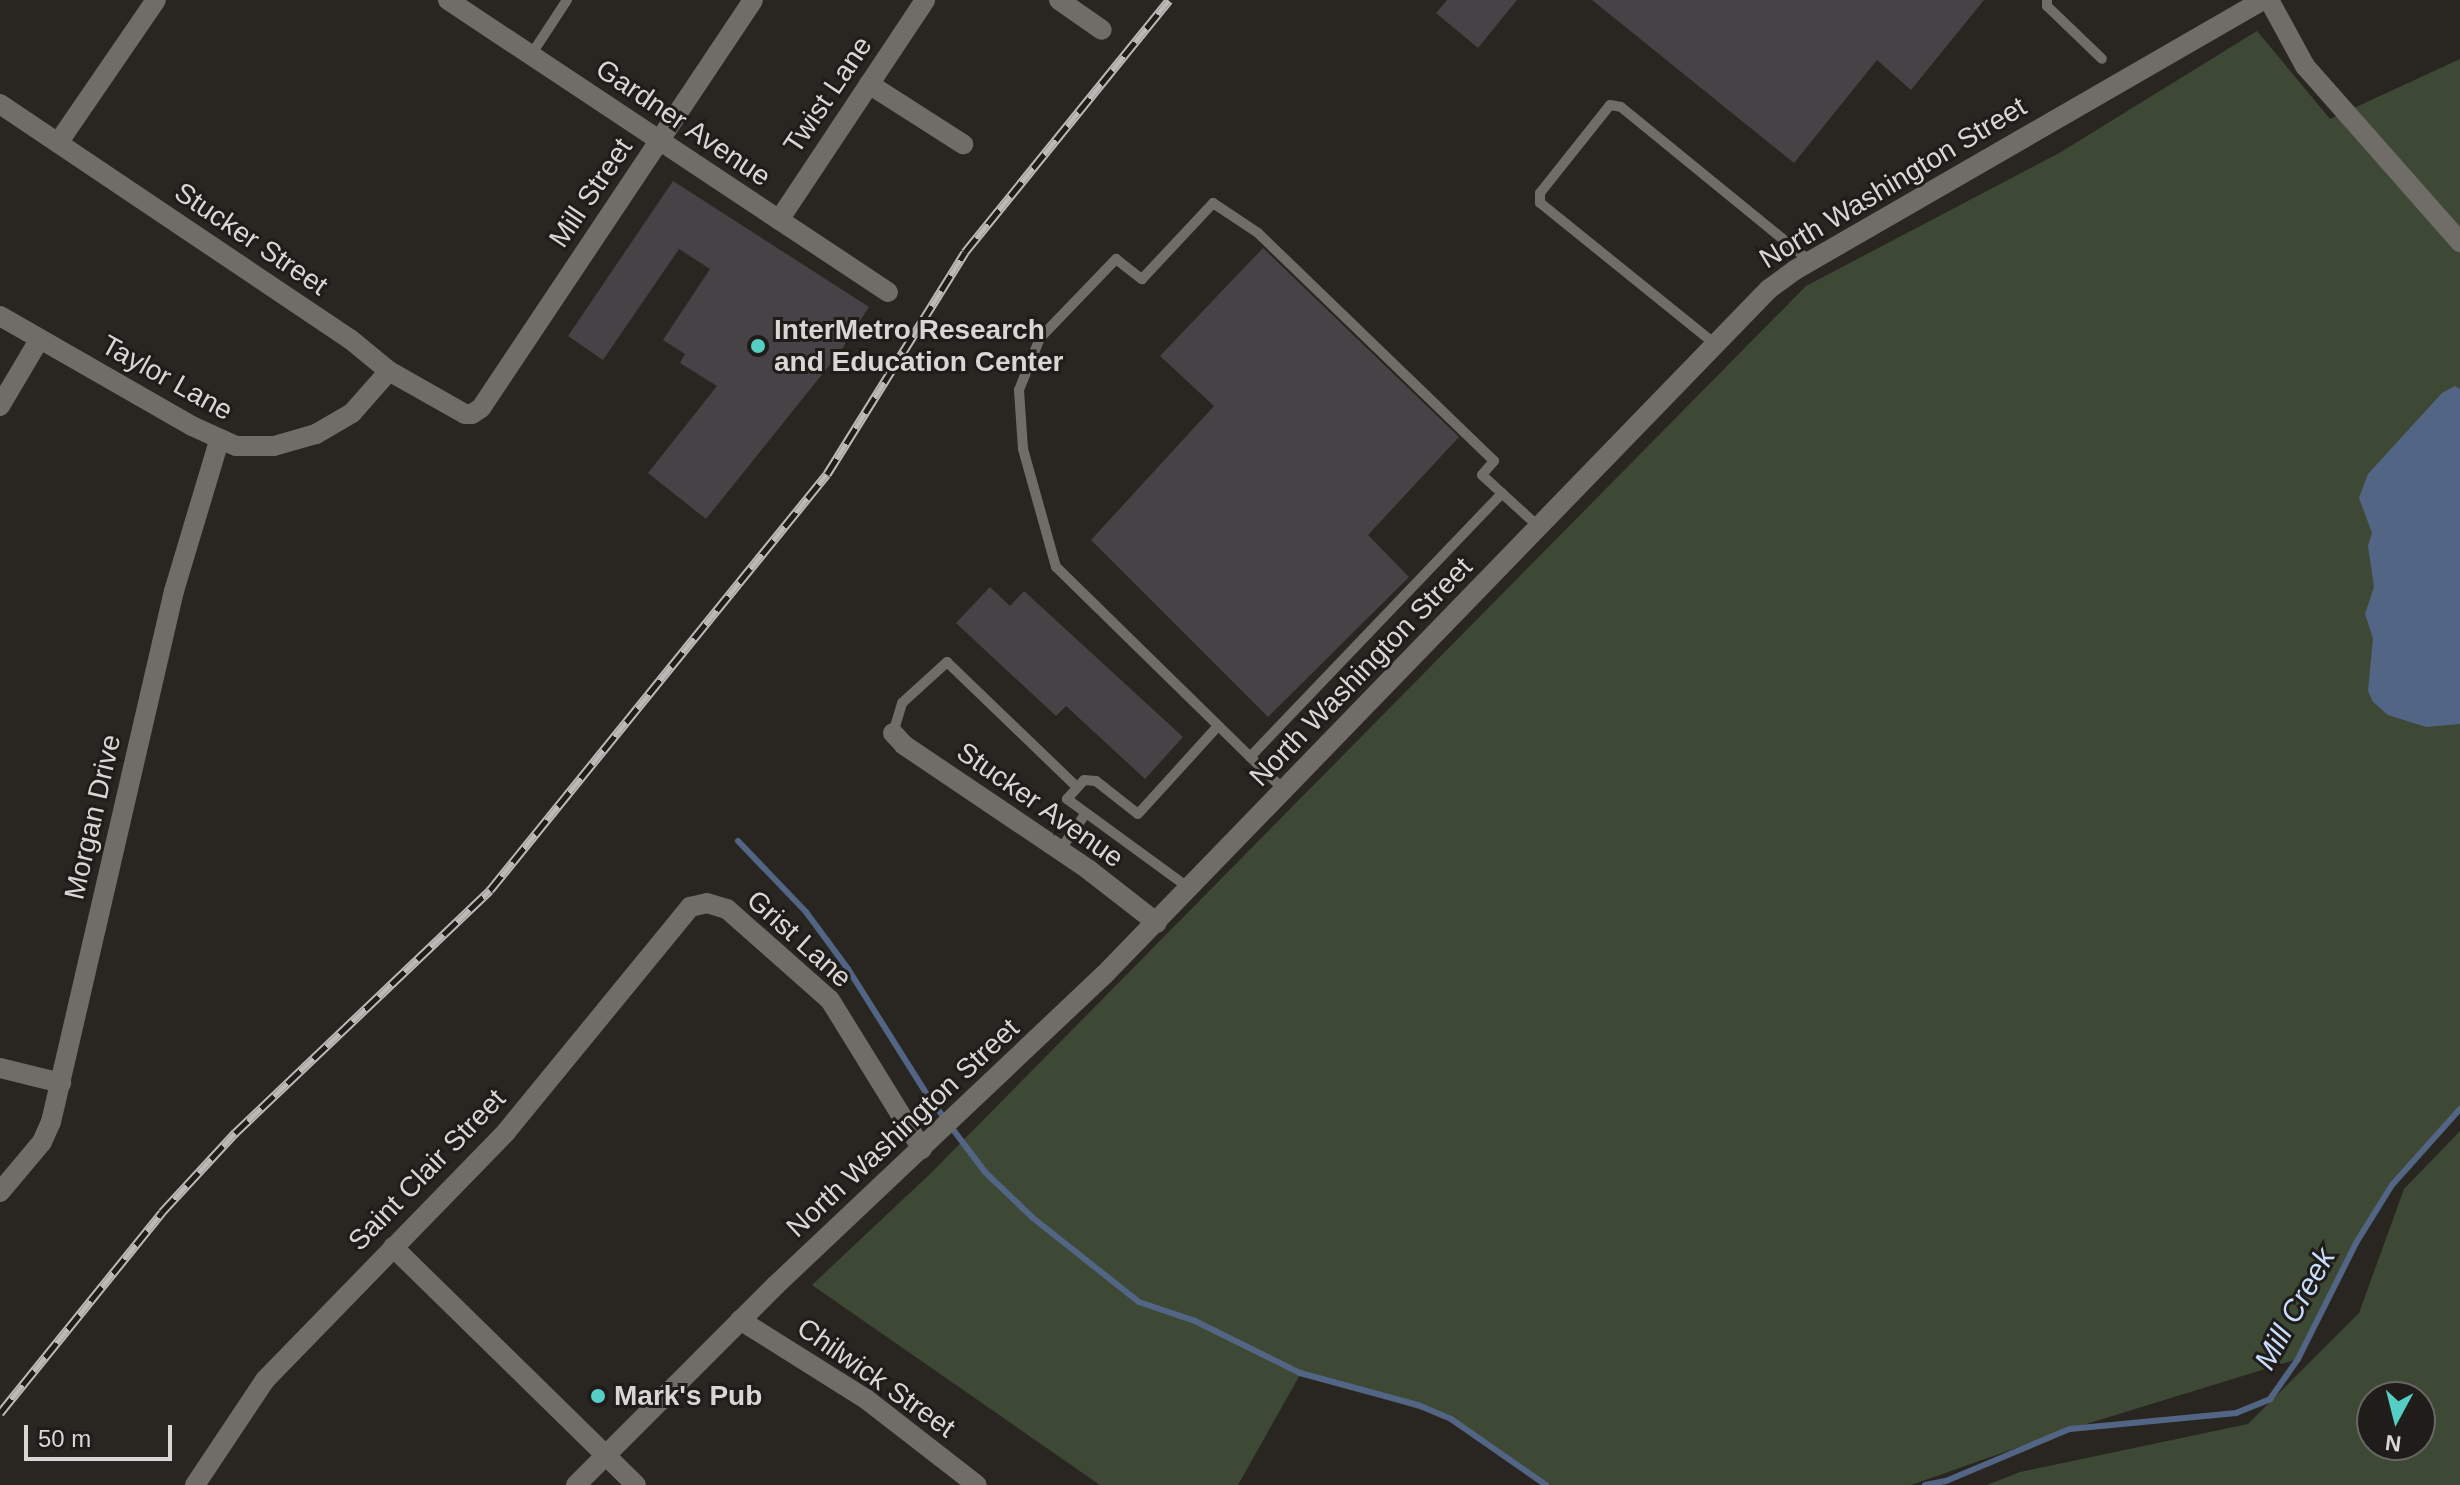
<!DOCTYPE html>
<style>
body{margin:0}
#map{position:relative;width:2460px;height:1485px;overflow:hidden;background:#292622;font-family:Arial,sans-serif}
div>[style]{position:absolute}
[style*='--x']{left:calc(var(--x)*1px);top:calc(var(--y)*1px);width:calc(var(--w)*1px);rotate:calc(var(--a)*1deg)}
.green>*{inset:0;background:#3e4935}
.water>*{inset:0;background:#526584}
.stream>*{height:6px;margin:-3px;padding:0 3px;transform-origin:3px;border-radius:3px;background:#526584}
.building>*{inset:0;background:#464245}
.lane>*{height:10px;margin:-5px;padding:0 5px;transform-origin:5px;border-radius:5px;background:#706d69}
.street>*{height:20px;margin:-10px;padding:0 10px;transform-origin:10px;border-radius:10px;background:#706d69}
.secondary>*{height:20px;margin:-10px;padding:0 10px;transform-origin:10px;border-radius:10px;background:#706d69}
.rail>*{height:9px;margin-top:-4.5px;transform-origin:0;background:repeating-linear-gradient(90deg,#1f1c19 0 18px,#bbb9b6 0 36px);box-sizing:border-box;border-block:2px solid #bbb9b6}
.dots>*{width:22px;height:22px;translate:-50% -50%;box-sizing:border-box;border:4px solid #1f1c19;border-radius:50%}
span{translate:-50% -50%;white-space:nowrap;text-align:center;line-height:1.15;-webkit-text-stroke:6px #1f1c19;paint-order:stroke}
.street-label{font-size:28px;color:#d9d7d5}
.poi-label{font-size:28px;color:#d9d7d5;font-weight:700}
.left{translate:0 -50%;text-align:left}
.water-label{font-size:30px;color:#c8dcfd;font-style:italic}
.north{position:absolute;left:2356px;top:1381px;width:80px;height:80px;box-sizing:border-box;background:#1f1c19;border:2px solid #696764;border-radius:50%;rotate:187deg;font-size:22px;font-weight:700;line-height:32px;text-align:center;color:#d9d7d5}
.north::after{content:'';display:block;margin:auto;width:28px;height:36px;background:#55cec4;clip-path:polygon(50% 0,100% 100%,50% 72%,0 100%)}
.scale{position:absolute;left:24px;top:1425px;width:148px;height:36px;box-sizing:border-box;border:4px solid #d9d7d5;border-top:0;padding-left:10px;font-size:24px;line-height:28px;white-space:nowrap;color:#d9d7d5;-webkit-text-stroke:6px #1f1c19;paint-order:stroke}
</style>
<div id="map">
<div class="green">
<div style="clip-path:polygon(2257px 31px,2330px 119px,2460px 59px,2460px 1107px,2392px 1185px,2356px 1243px,2298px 1359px,2070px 1429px,1911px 1485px,1546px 1485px,1451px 1419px,1301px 1373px,1238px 1485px,1100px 1485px,812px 1285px,931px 1173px,1806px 286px,2061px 152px)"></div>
<div style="clip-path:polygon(evenodd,2460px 1131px,2460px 1485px,1987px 1485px,2020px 1472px,2248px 1424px,2359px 1313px,2404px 1189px,2460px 1131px,2372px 1397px,2420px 1397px,2420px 1445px,2372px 1445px,2372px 1397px)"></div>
</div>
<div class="water">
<div style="clip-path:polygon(2455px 386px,2460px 389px,2460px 724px,2426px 727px,2388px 715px,2373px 702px,2368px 691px,2373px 638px,2365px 614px,2374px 587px,2368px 546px,2372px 533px,2359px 498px,2368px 474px,2442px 393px)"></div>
</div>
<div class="stream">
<div style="--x:738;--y:841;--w:98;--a:46.2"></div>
<div style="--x:806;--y:912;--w:71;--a:53.6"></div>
<div style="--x:848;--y:969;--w:154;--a:57.8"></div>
<div style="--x:930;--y:1099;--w:91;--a:53"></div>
<div style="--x:985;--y:1172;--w:66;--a:43.8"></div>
<div style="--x:1033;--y:1218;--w:135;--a:38.4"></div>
<div style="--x:1139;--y:1302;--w:59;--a:18.7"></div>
<div style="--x:1195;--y:1321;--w:117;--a:26.3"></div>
<div style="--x:1300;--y:1373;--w:122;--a:15.2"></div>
<div style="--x:1418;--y:1405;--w:36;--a:23"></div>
<div style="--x:1451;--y:1419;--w:116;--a:34.8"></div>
<div style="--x:1925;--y:1485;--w:21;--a:-11"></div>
<div style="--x:1946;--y:1481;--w:134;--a:-22.8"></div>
<div style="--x:2070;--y:1429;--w:167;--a:-5.5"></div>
<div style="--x:2236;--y:1413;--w:37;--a:-22"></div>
<div style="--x:2270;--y:1399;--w:49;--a:-55"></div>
<div style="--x:2298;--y:1359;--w:130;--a:-63.4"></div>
<div style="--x:2356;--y:1243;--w:68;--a:-58.2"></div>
<div style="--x:2392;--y:1185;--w:102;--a:-48.2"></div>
</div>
<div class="building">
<div style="clip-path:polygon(1447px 0,1517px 0,1478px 48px,1436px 13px)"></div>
<div style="clip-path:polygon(1592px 0,1984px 0,1911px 90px,1877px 60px,1794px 163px)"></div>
<div style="clip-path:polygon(673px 181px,869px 307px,840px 352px,706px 519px,648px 473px,717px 386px,680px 363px,685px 354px,663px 340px,710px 269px,679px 249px,603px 360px,568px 336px)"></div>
<div style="clip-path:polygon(1263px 248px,1459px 437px,1368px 535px,1409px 577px,1268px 717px,1091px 540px,1214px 406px,1160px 356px)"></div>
<div style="clip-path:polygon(990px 587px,1010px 606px,1024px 591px,1183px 737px,1145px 779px,1066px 706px,1056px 716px,956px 623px)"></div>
</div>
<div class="lane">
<div style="--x:2047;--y:0;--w:6;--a:90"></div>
<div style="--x:2047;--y:6;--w:76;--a:43.9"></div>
<div style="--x:531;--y:55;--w:66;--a:-56.8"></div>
<div style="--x:1715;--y:344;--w:225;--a:-141.1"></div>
<div style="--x:1540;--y:203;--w:10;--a:-90"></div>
<div style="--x:1540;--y:193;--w:112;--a:-51.5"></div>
<div style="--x:1610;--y:105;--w:11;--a:10"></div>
<div style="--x:1621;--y:107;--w:244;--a:39.2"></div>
<div style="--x:893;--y:733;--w:31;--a:-73"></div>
<div style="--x:902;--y:703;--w:61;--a:-42.3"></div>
<div style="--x:947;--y:662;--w:180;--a:43.9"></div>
<div style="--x:1250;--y:757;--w:365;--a:-46.3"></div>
<div style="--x:1285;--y:791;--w:320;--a:-135.6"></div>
<div style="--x:1056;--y:567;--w:123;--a:-105.6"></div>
<div style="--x:1023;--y:449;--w:59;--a:-93.9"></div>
<div style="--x:1019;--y:390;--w:56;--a:-68"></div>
<div style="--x:1040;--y:338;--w:110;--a:-46.1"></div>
<div style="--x:1116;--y:259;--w:33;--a:38"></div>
<div style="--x:1142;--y:279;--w:104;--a:-46.9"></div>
<div style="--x:1213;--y:203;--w:54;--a:33.7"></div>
<div style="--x:1258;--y:233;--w:328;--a:44"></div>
<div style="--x:1494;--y:461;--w:18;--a:131"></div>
<div style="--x:1482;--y:475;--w:77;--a:42.4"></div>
<div style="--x:1060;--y:850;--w:45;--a:-54.9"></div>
<div style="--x:1189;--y:888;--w:151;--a:-143.9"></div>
<div style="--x:1067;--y:799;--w:25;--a:-48"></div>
<div style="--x:1084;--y:780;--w:12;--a:5"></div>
<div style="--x:1096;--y:781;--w:53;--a:38.2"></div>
<div style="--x:1138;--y:814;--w:119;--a:-47.7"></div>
</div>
<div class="street">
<div style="--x:448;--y:0;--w:528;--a:33.57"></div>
<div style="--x:1059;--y:0;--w:52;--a:34.9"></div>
<div style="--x:2269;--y:0;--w:75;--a:61.4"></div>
<div style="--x:2305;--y:66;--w:235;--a:48.6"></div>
<div style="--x:869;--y:84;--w:112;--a:32.6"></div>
<div style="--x:0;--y:104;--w:422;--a:33.9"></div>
<div style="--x:350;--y:339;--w:50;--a:39.4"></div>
<div style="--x:389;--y:371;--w:87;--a:29.5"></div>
<div style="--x:465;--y:414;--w:7;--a:0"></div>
<div style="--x:472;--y:414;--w:11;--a:-34"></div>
<div style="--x:481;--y:408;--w:490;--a:-56.3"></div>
<div style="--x:58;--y:143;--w:173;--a:-55.6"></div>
<div style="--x:779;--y:220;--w:264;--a:-56.4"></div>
<div style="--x:0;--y:316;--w:221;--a:29.8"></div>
<div style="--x:192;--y:426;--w:48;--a:24.4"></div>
<div style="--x:236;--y:446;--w:38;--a:0"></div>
<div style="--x:274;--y:446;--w:44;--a:-15.9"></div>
<div style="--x:316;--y:434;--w:42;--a:-30.3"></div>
<div style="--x:352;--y:413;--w:56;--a:-48.6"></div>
<div style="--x:0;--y:406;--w:77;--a:-59.4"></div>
<div style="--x:893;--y:733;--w:16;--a:47"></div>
<div style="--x:904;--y:745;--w:223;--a:34"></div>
<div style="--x:1089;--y:870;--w:86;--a:37.9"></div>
<div style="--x:0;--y:1068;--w:63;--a:13.8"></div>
<div style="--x:0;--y:1192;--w:65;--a:-50"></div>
<div style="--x:42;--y:1142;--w:22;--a:-66"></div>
<div style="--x:51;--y:1122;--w:545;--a:-76.96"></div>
<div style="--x:174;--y:591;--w:157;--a:-73.3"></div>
<div style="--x:393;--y:1247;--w:340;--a:44.4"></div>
<div style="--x:740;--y:1320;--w:149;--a:32.1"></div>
<div style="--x:866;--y:1399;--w:140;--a:37.8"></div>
<div style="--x:195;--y:1485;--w:126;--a:-56.3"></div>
<div style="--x:265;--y:1380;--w:346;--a:-45.8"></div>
<div style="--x:506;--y:1132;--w:291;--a:-50.7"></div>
<div style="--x:690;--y:907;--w:17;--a:-13"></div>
<div style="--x:707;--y:903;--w:21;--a:17"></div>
<div style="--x:727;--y:909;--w:137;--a:41.5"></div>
<div style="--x:830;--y:1000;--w:175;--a:58.3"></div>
</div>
<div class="secondary">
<div style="--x:576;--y:1485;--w:283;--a:-45"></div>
<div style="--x:776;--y:1285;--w:451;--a:-43.4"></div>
<div style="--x:1104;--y:975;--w:955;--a:-45.89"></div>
<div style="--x:1769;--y:289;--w:32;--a:-36"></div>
<div style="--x:1795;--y:270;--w:540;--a:-29.98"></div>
</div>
<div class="rail">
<div style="--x:0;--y:1413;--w:258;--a:-51.1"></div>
<div style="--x:162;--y:1212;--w:108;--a:-47.3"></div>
<div style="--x:235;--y:1133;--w:352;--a:-43.6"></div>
<div style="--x:490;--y:890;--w:535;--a:-50.99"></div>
<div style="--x:827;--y:474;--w:261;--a:-58.1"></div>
<div style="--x:965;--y:252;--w:324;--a:-51"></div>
</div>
<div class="dots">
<div style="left:758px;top:346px;background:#55cec4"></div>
<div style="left:598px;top:1396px;background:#55cec4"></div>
</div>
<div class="street-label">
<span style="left:828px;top:95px;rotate:-56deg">Twist Lane</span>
<span style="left:683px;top:123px;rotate:34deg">Gardner Avenue</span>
<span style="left:1893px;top:183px;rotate:-31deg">North Washington Street</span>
<span style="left:591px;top:193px;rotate:-56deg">Mill Street</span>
<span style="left:251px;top:239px;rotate:34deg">Stucker Street</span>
<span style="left:167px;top:378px;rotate:29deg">Taylor Lane</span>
<span style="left:1361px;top:672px;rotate:-46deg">North Washington Street</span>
<span style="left:1040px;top:805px;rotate:35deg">Stucker Avenue</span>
<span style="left:93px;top:817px;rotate:-77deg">Morgan Drive</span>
<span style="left:799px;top:939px;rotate:42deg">Grist Lane</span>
<span style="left:903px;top:1128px;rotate:-43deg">North Washington Street</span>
<span style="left:427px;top:1170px;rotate:-46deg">Saint Clair Street</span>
<span style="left:876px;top:1378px;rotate:35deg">Chilwick Street</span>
</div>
<div class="poi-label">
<span class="left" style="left:774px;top:346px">InterMetro Research<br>and Education Center</span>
<span class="left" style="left:614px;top:1396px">Mark's Pub</span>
</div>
<div class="water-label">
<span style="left:2295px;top:1309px;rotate:-61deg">Mill Creek</span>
</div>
<div class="north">N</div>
<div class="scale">50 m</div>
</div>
